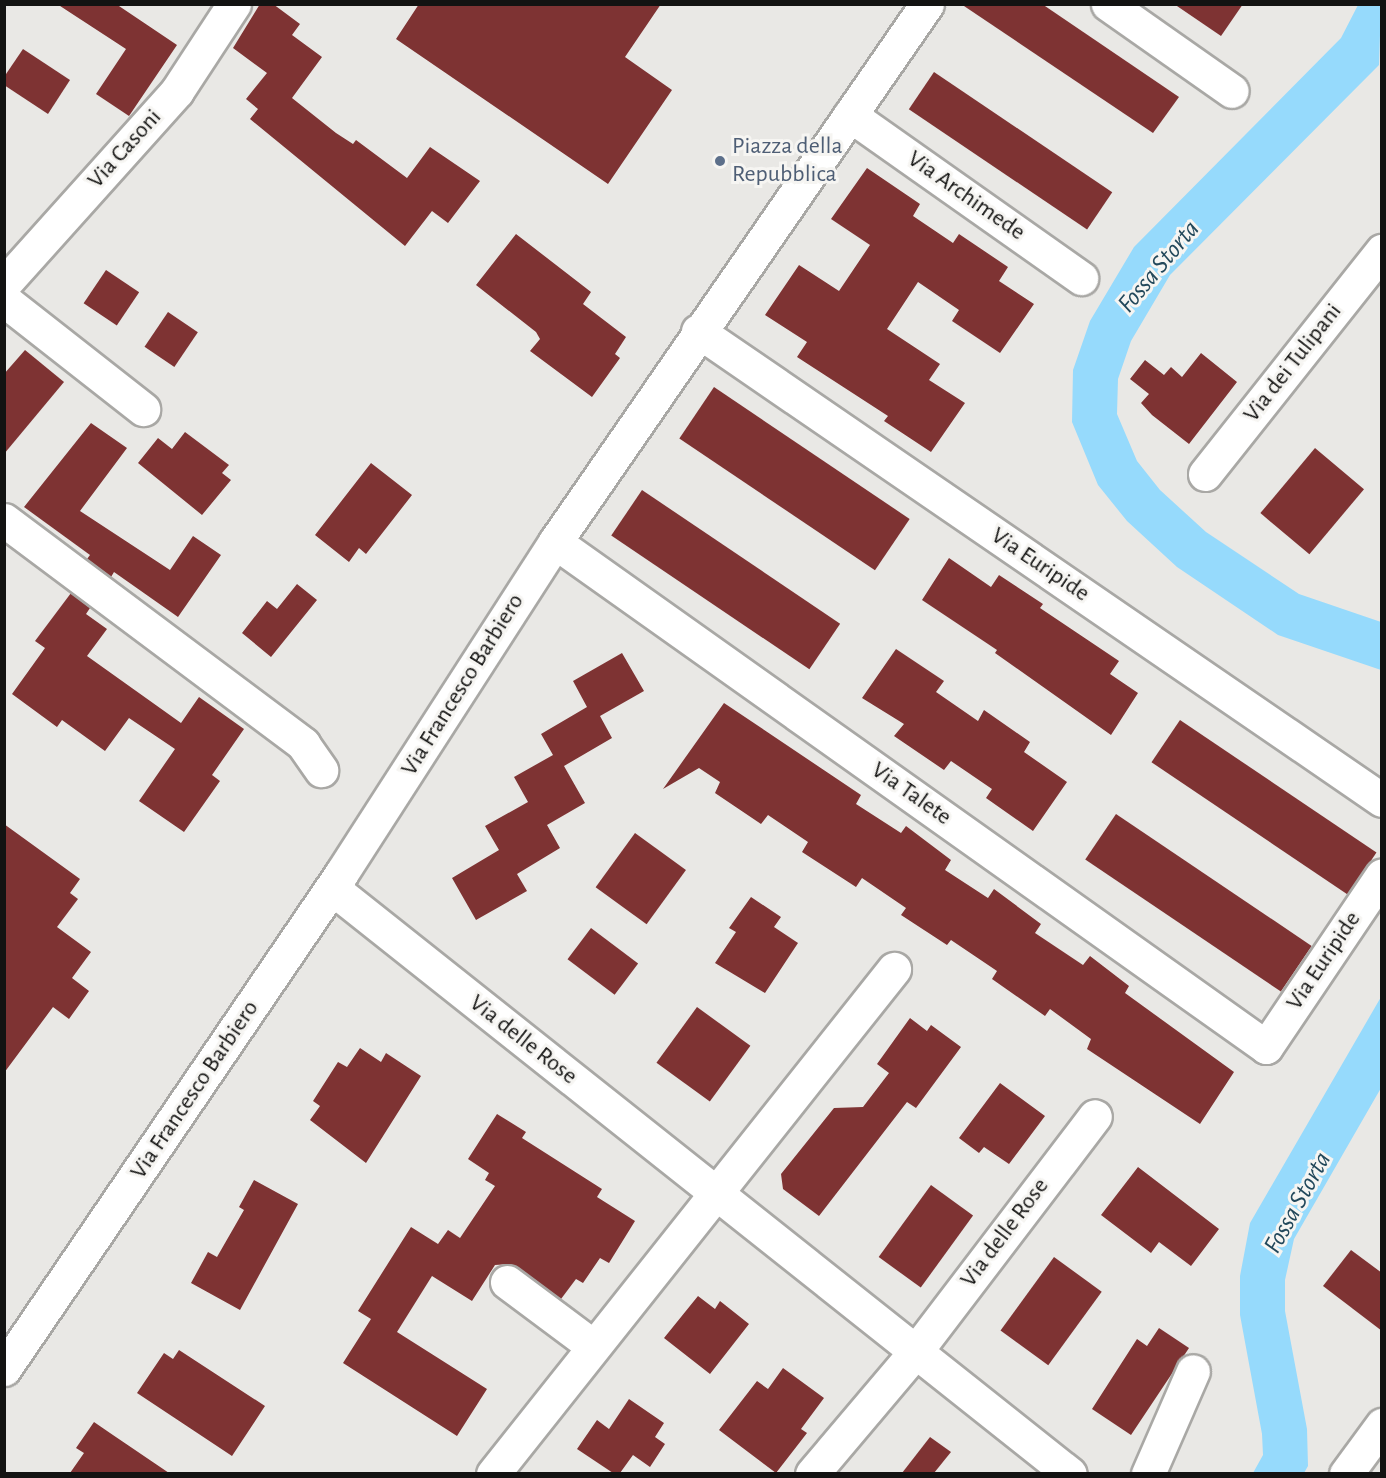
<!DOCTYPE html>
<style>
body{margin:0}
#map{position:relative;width:1386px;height:1478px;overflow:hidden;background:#e9e8e5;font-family:"Alegreya Sans",sans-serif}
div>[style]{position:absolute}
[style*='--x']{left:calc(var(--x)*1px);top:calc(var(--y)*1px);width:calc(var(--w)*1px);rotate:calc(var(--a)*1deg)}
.water>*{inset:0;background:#96dafc}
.building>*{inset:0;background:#7e3333;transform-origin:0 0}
.roads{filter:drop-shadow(2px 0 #a9a8a5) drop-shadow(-2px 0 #a9a8a5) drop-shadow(0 2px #a9a8a5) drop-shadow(0 -2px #a9a8a5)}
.minor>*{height:33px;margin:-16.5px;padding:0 16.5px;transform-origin:16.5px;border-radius:16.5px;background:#fff}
.dots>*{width:16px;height:16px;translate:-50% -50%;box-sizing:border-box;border:3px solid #f6f5f2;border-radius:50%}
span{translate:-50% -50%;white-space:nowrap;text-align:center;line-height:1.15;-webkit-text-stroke:6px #f6f5f2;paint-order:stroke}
.service-label{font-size:24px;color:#4e5e75}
.left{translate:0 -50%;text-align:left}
.street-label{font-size:24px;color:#131312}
.water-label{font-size:26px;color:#22485b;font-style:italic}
.frame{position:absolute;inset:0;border:6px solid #131312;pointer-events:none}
</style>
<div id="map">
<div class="water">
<div style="clip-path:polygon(1358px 5px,1381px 5px,1379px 65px,1170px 275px,1131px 341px,1118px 379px,1117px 414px,1137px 461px,1160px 490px,1206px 532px,1299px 594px,1381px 622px,1381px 670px,1278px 635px,1177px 567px,1127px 521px,1098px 485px,1072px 422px,1073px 370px,1090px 321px,1134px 247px,1341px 38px)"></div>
<div style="clip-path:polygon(1381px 997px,1381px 1088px,1294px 1239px,1285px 1280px,1285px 1311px,1307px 1429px,1308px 1466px,1304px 1473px,1253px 1473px,1263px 1455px,1262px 1434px,1240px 1315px,1240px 1276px,1250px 1223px)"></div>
</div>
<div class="building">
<div style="clip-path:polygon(57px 4px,116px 4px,177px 45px,129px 116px,96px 94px,126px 49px)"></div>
<div style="clip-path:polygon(260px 4px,273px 4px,300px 24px,292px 35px,322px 57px,292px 98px,336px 133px,353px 144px,356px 140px,407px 178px,430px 147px,480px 181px,448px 223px,432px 211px,405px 246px,250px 119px,258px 109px,246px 99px,267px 73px,233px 48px)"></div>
<div style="clip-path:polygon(419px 4px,661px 4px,625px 57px,672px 90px,608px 184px,396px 39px)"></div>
<div style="clip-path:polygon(961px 4px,1042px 4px,1179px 97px,1153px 133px)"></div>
<div style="clip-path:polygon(1174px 4px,1243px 4px,1221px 36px)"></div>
<div style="clip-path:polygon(23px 49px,70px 80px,48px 114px,4px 85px,4px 77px)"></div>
<div style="left:934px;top:72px;width:215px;height:45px;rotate:34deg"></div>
<div style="clip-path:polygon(867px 168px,920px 204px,913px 216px,953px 243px,959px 234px,1008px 267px,999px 281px,1034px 304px,1000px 353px,952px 321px,959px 310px,918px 282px,887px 329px,940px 364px,929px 380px,965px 403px,931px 452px,884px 421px,888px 416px,797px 357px,807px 342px,765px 315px,799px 265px,839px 291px,870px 245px,831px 219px)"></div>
<div style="clip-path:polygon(516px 234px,591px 292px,583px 304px,626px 337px,615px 354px,620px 358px,592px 397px,530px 351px,540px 339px,536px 332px,476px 285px)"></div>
<div style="left:106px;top:270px;width:40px;height:40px;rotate:34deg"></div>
<div style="left:168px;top:312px;width:36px;height:42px;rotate:34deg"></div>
<div style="clip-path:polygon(25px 350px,64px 382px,4px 454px,4px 374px)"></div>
<div style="clip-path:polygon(1201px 353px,1237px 382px,1189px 444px,1152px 415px,1141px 403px,1149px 394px,1130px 379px,1145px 360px,1164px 375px,1171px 367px,1182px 377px)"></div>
<div style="left:714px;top:387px;width:236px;height:62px;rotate:34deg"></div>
<div style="clip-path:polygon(91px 423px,127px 448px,80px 511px,170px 570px,193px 536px,221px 555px,178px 617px,114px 572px,111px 577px,87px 559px,90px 555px,24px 507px)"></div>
<div style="clip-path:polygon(185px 432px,229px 465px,222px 473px,231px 480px,202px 515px,138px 463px,158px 438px,172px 449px)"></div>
<div style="left:1315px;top:448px;width:64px;height:85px;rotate:40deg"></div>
<div style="clip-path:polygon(371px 463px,412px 495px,366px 554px,359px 548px,349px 562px,315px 535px)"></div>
<div style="left:642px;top:490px;width:239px;height:55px;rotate:34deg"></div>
<div style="clip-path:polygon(949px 558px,991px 587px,999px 575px,1043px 604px,1040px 608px,1119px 661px,1110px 674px,1138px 693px,1111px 735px,995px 653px,997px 650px,922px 600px)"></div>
<div style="clip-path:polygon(297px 584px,317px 600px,271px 657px,242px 633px,267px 601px,277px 609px)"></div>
<div style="clip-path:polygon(71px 593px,90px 608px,86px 614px,107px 629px,87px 656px,181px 723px,199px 697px,244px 729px,212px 775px,220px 781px,184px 832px,139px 801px,175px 749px,129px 718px,105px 751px,62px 720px,57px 727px,12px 694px,45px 648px,35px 641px)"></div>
<div style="clip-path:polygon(896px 649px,944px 681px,936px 692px,978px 721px,984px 710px,1030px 742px,1024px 752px,1067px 782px,1033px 831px,986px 798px,992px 789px,951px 761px,944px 770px,894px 736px,904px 724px,862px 698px)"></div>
<div style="clip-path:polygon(622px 653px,644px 691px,600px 716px,612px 738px,564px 766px,585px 803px,547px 825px,560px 848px,517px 874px,527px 891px,476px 920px,452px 878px,499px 850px,485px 826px,528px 802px,514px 777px,553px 755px,541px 734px,587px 707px,573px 681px)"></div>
<div style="clip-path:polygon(724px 703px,861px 795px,856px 804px,901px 833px,906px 826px,951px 860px,945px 870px,988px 898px,994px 889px,1041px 924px,1035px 933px,1083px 965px,1090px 956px,1129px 986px,1125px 993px,1234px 1072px,1200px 1124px,1087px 1049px,1091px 1039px,1050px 1009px,1045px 1016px,992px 979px,997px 971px,951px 940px,947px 945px,901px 915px,906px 908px,862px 878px,856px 887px,802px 852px,808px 842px,768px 815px,761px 824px,715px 793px,720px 782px,699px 768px,663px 789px)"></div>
<div style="left:1180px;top:720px;width:237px;height:51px;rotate:34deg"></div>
<div style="left:1116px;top:814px;width:236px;height:55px;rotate:34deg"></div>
<div style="clip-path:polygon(4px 824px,80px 879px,70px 893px,78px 899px,57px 927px,91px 952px,72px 978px,89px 991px,69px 1019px,53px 1007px,4px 1073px)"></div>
<div style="left:635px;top:833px;width:63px;height:67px;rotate:36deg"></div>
<div style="clip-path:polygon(751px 897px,781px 917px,774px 927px,798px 943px,765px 993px,715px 963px,736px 932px,729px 928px)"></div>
<div style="left:591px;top:928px;width:59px;height:39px;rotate:37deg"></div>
<div style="left:697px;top:1007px;width:66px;height:69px;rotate:36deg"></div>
<div style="clip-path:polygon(910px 1018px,927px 1031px,931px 1025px,961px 1047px,916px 1108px,907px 1102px,819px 1216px,783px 1189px,781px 1174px,834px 1108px,863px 1107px,889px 1073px,877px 1064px)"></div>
<div style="clip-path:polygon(360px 1048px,381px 1062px,386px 1053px,421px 1076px,366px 1163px,310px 1120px,320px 1106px,313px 1101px,338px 1062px,347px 1067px)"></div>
<div style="clip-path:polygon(1000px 1083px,1045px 1116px,1009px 1164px,984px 1147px,979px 1153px,959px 1138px)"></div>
<div style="clip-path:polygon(497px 1114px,526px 1132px,522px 1138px,602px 1189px,597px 1197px,635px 1221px,609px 1263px,600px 1258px,583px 1283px,576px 1279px,561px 1299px,510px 1264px,495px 1265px,472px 1301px,432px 1276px,397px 1332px,487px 1389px,457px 1436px,343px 1363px,371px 1319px,358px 1311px,411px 1227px,438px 1244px,448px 1230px,460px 1238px,495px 1186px,485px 1180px,489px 1173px,468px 1159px)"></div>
<div style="clip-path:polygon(1138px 1167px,1219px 1229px,1191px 1266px,1159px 1242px,1151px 1253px,1101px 1215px)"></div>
<div style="clip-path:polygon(254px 1180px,298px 1204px,240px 1310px,191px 1283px,208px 1252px,217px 1257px,244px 1210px,239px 1207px)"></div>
<div style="left:931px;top:1185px;width:52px;height:89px;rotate:36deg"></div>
<div style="clip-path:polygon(1351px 1250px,1382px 1273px,1382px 1331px,1323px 1286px)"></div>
<div style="left:1054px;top:1257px;width:59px;height:91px;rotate:36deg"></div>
<div style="clip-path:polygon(698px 1296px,715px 1309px,720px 1301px,749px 1324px,710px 1374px,664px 1338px)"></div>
<div style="clip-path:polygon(1159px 1328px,1189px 1348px,1131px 1435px,1092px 1409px,1137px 1339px,1147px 1346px)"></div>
<div style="clip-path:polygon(179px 1350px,265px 1406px,232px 1456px,137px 1393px,164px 1353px,173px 1359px)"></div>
<div style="clip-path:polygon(783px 1368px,824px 1398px,801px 1429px,807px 1433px,776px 1473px,719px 1430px,757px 1381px,768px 1389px)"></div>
<div style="clip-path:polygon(629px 1399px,664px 1423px,655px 1437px,665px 1444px,650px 1467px,633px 1455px,620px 1473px,613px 1473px,577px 1449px,597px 1420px,609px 1429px)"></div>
<div style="clip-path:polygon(94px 1422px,110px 1433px,169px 1473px,70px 1473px,84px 1453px,76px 1448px)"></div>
<div style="clip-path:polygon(930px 1437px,951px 1452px,934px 1473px,902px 1473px)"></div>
</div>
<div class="roads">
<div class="minor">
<div style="--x:1108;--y:4;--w:151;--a:35.1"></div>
<div style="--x:850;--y:115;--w:283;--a:35.2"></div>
<div style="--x:4;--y:284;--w:259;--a:-48.1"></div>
<div style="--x:177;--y:91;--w:104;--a:-56.8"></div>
<div style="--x:4;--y:300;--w:177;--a:38.1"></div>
<div style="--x:698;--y:331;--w:829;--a:34.44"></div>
<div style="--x:1205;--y:474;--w:285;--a:-51.6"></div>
<div style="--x:4;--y:520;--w:374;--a:36.8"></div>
<div style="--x:303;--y:744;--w:32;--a:55"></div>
<div style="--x:555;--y:542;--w:872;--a:35.38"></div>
<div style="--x:1266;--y:1047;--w:207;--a:-56"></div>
<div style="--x:332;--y:888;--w:942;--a:38.45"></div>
<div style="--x:507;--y:1282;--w:107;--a:36.7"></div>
<div style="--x:4;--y:1369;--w:599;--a:-55.75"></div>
<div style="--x:341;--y:874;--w:395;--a:-57.2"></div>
<div style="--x:555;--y:542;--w:654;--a:-55.34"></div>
<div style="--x:493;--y:1474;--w:645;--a:-51.55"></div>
<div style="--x:812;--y:1474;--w:161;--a:-49.8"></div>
<div style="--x:916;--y:1351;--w:295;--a:-52.7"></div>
<div style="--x:1148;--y:1474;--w:112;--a:-66.4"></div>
<div style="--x:1346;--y:1474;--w:61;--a:-53.7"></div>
</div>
</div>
<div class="dots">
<div style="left:720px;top:161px;background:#5c6f8a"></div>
</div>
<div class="service-label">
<span class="left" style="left:732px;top:161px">Piazza della<br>Repubblica</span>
</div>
<div class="street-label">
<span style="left:125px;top:149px;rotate:-48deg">Via Casoni</span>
<span style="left:966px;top:196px;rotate:35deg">Via Archimede</span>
<span style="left:1293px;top:363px;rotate:-52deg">Via dei Tulipani</span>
<span style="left:1040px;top:565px;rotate:34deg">Via Euripide</span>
<span style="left:463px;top:685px;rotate:-58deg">Via Francesco Barbiero</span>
<span style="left:911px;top:794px;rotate:35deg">Via Talete</span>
<span style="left:1324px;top:961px;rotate:-56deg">Via Euripide</span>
<span style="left:523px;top:1040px;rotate:38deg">Via delle Rose</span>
<span style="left:195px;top:1090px;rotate:-56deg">Via Francesco Barbiero</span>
<span style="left:1005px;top:1233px;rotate:-53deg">Via delle Rose</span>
</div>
<div class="water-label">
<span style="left:1159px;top:267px;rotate:-50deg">Fossa Storta</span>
<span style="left:1298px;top:1203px;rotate:-61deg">Fossa Storta</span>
</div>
<div class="frame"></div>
</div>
